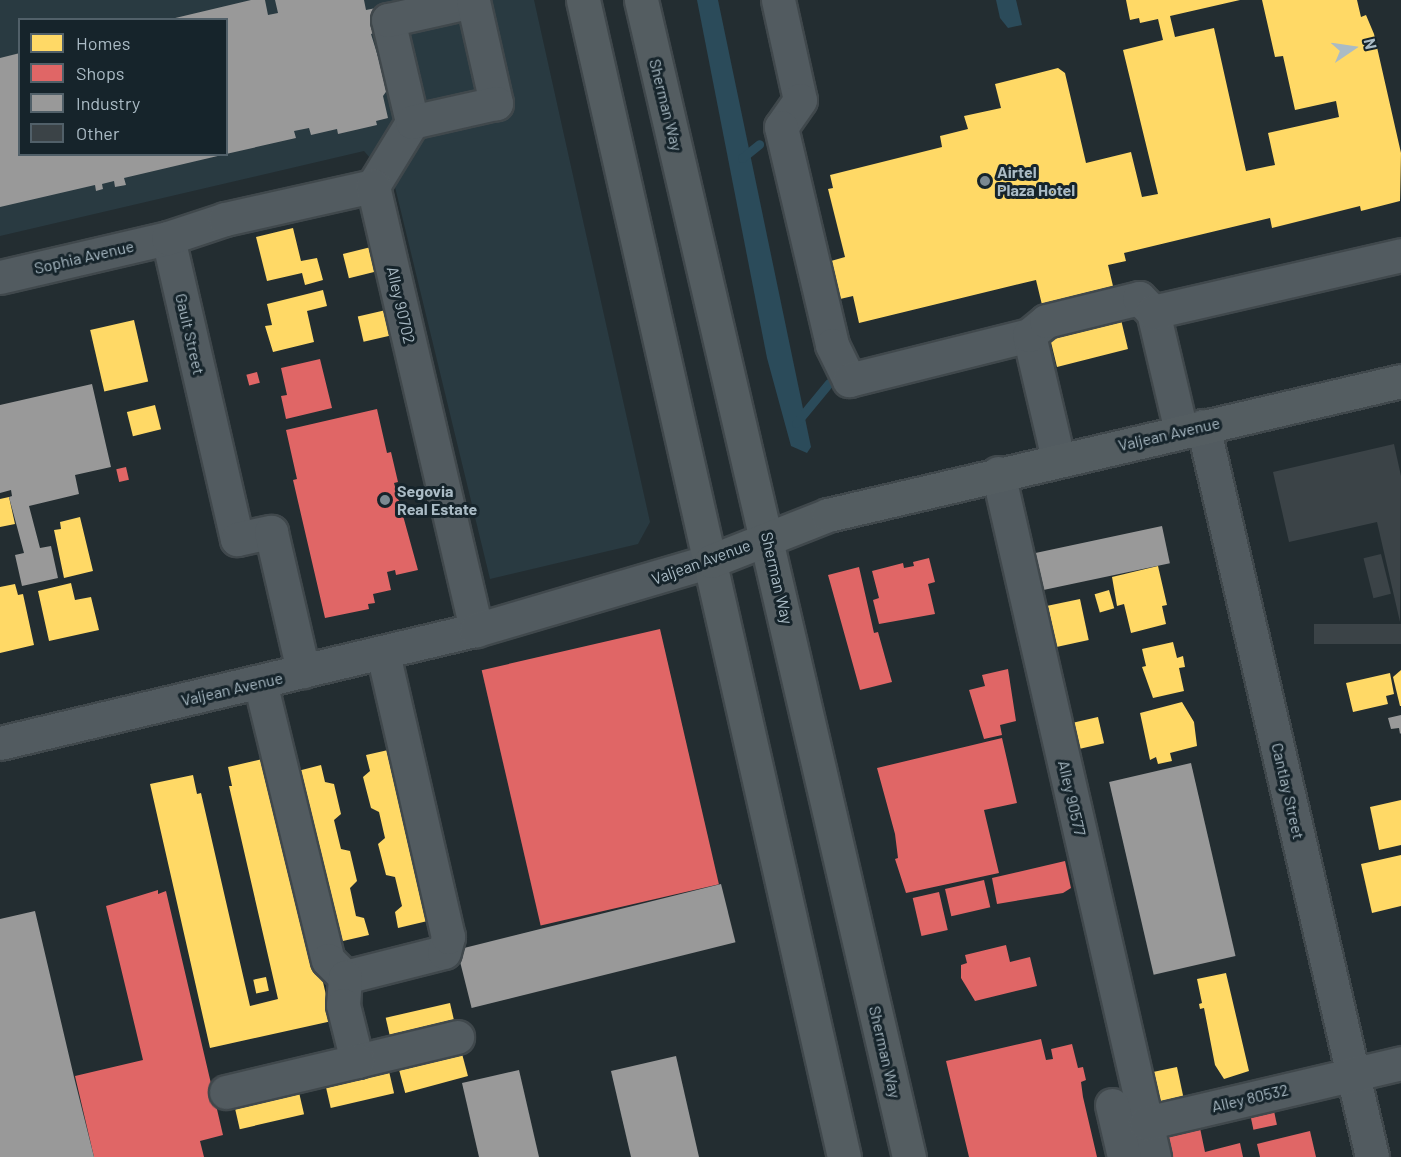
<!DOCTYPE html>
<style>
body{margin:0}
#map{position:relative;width:1401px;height:1157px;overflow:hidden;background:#232d31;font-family:Barlow,sans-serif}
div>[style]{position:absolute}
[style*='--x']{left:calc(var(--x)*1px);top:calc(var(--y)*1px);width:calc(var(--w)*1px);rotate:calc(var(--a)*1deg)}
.airport>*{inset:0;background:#293a41}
.water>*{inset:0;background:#2b4b5a}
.homes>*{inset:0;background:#ffd966;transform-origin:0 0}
.shops>*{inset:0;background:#e06666;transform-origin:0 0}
.industry>*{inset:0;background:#999;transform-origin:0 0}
.stream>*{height:9px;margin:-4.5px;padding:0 4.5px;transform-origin:4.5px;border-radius:4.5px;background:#2b4b5a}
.building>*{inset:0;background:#3b4347;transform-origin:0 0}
.roads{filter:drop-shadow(2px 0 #40484c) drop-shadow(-2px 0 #40484c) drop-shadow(0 2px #40484c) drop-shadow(0 -2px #40484c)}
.minor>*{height:33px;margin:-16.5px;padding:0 16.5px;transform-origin:16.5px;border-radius:16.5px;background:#525b60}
.major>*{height:33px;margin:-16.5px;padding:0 16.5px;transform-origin:16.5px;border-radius:16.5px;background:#545d61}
.dots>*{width:16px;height:16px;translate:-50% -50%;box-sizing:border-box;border:3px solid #16242b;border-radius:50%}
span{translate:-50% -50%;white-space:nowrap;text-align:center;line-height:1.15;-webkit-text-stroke:6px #16242b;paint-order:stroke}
.street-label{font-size:16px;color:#aabbc5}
.poi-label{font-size:16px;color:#aabbc5;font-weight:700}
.left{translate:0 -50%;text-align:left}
.legend{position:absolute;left:18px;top:18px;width:210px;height:138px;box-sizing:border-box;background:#16242b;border:2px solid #516069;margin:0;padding:8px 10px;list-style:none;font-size:18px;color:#aabbc5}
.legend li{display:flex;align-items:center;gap:12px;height:30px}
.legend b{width:30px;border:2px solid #516069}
.north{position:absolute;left:1323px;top:18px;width:60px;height:60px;-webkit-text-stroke:4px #16242b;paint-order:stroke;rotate:77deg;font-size:16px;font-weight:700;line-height:24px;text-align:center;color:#aabbc5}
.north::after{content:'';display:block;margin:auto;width:21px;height:27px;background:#aabbc5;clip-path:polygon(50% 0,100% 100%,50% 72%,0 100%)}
</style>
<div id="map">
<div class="airport">
<div style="clip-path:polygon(evenodd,0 0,534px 0,650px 522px,638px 544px,490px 579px,395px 187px,364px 151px,0 236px,0 0,20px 20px,226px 20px,226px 154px,20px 154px,20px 20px)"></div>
</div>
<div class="water">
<div style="clip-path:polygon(697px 0,718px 0,811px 447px,807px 453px,791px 446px,767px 358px)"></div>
<div style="clip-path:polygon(996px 0,1016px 0,1022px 25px,1008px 28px,1000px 18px)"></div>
</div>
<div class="homes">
<div style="clip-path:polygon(1126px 0,1240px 0,1170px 16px,1175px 37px,1214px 28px,1246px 171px,1275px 165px,1268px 133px,1339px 117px,1336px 101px,1295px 110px,1283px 56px,1275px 57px,1262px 0,1357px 0,1361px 17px,1366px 15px,1374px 34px,1401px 153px,1400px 201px,1361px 211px,1360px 206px,1272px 228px,1270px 218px,1124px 253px,1126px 261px,1108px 265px,1128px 349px,1057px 367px,1036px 280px,859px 323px,853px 296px,840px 299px,831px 261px,845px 257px,828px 189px,833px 188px,830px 175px,942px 147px,940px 136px,968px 129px,964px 116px,1001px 108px,995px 84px,1058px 68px,1065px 73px,1086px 163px,1131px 152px,1142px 197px,1158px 194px,1123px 50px,1163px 40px,1158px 19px,1140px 23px,1139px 18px,1130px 20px)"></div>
<div style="clip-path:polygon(293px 228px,301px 261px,317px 258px,323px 280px,305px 285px,302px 273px,267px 281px,256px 237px)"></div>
<div style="left:371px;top:247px;width:25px;height:29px;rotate:76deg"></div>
<div style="clip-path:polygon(323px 290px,327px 306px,307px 311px,314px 342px,273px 352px,265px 326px,272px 325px,267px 304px)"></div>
<div style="left:386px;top:310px;width:26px;height:29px;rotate:77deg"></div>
<div style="left:134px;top:320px;width:63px;height:45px;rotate:77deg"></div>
<div style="left:155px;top:405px;width:25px;height:29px;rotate:76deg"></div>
<div style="clip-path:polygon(9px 497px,15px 524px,0 527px,0 499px)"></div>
<div style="clip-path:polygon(80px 517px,93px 571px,64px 578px,54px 530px,61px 529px,60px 522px)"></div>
<div style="clip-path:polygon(1158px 566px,1167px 605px,1162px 606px,1166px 624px,1131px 633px,1124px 604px,1117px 606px,1112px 577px)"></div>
<div style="clip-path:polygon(71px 583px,75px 600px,91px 597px,99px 630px,49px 641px,38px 591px)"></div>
<div style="clip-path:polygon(15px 584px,18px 595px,23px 594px,34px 645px,0 653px,0 587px)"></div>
<div style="left:1109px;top:590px;width:19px;height:15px;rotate:74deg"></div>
<div style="left:1080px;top:599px;width:42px;height:33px;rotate:78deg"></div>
<div style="clip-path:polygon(1173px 642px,1177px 658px,1183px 656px,1185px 667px,1179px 668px,1184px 691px,1153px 698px,1142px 667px,1146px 666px,1142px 649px)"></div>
<div style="clip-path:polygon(1401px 670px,1401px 706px,1400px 706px,1393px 677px)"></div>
<div style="clip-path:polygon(1390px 673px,1394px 694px,1386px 696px,1388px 704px,1353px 712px,1346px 683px)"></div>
<div style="clip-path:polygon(1182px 702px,1194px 722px,1197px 746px,1170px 753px,1172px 761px,1158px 764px,1156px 757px,1150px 760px,1140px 713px)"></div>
<div style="left:1098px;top:717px;width:27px;height:28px;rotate:77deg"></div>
<div style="clip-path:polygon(397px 748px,436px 919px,398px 928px,395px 912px,402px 906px,395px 877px,386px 875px,378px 844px,385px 838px,379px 812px,371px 808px,363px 777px,370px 771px,366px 755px)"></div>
<div style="clip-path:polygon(271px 757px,332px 1021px,210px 1048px,150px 784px,193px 775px,197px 794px,201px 793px,250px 1006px,278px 999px,229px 786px,232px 786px,228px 767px)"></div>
<div style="clip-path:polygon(321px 765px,325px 782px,334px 784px,341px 814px,334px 820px,341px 849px,350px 851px,357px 881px,350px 888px,356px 916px,364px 918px,369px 935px,330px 944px,290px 773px)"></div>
<div style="clip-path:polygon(1401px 800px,1401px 845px,1379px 850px,1370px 807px)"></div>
<div style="clip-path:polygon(1401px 855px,1401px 906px,1372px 913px,1361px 864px)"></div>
<div style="clip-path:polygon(1226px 973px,1249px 1071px,1224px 1079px,1215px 1065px,1204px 1008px,1200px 1009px,1199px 1004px,1202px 1003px,1197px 979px)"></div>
<div style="left:266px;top:977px;width:14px;height:13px;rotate:78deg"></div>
<div style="left:450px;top:1003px;width:26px;height:66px;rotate:77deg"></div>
<div style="left:461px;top:1050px;width:27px;height:65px;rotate:75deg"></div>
<div style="left:388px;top:1067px;width:27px;height:65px;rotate:77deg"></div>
<div style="left:1177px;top:1067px;width:33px;height:27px;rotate:78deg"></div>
<div style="left:298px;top:1088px;width:27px;height:66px;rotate:77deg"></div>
</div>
<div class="shops">
<div style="clip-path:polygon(320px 359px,332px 408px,286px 419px,281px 396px,287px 395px,281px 368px)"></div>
<div style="left:257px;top:372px;width:11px;height:11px;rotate:75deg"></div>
<div style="clip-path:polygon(377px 409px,387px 453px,391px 452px,398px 482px,394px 483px,418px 570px,396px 575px,395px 570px,387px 572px,391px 590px,373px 594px,375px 603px,368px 604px,369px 609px,325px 618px,293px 480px,297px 479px,286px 430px)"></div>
<div style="left:126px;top:467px;width:13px;height:10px;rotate:77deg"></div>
<div style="clip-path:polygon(929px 558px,935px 582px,928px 584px,935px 614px,879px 624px,873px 600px,879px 598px,872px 571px,903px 563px,904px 568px,914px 566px,913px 562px)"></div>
<div style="clip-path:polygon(859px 567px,874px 633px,878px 632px,892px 682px,860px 690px,828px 575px)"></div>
<div style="left:660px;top:629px;width:262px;height:183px;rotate:77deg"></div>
<div style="clip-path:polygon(1008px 669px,1016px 721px,1000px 725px,1002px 735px,984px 739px,969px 690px,985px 686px,982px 675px)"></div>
<div style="clip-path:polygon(1002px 738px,1017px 803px,984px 810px,999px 873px,906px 893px,895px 859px,898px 858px,895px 834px,877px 768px)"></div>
<div style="clip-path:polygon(1065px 861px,1071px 888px,1063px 893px,997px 904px,992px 878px)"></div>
<div style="left:984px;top:880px;width:28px;height:40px;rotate:77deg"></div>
<div style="clip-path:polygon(158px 890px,158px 894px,166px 891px,223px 1135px,200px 1141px,204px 1157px,94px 1157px,75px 1076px,143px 1060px,106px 906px)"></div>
<div style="left:939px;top:892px;width:39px;height:27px;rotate:77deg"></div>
<div style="clip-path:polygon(1006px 945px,1010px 962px,1030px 957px,1037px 986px,975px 1001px,961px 978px,961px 965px,967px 963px,965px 955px)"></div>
<div style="clip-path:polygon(1041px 1039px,1046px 1060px,1053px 1059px,1051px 1049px,1072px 1044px,1078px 1068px,1083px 1067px,1086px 1080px,1081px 1082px,1083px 1097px,1097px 1157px,969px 1157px,946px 1061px)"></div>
<div style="left:1274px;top:1111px;width:14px;height:24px;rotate:78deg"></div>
<div style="clip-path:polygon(1200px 1128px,1205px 1152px,1240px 1143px,1243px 1157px,1168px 1157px,1163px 1136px)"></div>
<div style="clip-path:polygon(1310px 1131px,1316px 1157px,1260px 1157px,1257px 1144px)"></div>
</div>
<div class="industry">
<div style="clip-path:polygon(251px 0,265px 0,268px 15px,278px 13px,275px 0,364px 0,366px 10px,376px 8px,382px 31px,371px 34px,388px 89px,383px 96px,388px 118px,376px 121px,377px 125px,338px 134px,337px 129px,311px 135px,309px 128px,294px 131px,296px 138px,226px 154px,226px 20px,171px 19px)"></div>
<div style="clip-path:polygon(20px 53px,20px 154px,222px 155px,124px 178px,126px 185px,115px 187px,114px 181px,102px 184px,103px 189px,96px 191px,95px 185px,0 207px,0 58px)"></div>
<div style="clip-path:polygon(92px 384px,111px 467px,75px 475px,79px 494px,29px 506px,40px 548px,51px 546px,58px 578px,22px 586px,15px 555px,24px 553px,9px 497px,12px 496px,11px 490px,0 493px,0 405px)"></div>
<div style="left:1162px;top:526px;width:38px;height:139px;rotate:78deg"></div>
<div style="clip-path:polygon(1401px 715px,1401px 733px,1400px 734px,1399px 728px,1391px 729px,1388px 718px)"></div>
<div style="left:1191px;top:763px;width:198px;height:84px;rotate:77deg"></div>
<div style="left:721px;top:884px;width:60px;height:272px;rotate:76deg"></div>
<div style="clip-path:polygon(35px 911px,74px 1077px,94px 1157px,0 1157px,0 919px)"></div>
<div style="clip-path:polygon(676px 1056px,699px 1157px,631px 1157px,611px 1071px)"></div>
<div style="clip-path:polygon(519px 1070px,539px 1157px,479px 1157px,462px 1083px)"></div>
</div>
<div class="stream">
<div style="--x:742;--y:158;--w:22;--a:-39"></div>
<div style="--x:796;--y:423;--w:52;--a:-50.5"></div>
</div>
<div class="building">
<div style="clip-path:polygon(1394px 444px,1401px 476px,1400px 622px,1377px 522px,1289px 542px,1273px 472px)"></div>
<div style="left:1381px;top:554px;width:41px;height:18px;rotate:76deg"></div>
<div style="left:1401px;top:624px;width:20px;height:87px;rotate:90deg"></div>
</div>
<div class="roads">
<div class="minor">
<div style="--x:778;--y:0;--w:102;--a:77.6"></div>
<div style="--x:800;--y:100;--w:33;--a:125"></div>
<div style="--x:781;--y:127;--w:224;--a:76.8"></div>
<div style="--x:832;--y:345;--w:39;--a:64"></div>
<div style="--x:849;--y:380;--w:186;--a:-14"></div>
<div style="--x:1029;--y:335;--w:127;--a:76.8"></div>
<div style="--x:373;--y:186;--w:75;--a:-58.6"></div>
<div style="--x:412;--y:122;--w:105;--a:-103.2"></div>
<div style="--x:388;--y:20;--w:87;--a:-12.6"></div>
<div style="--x:473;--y:1;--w:105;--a:77.3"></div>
<div style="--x:496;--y:103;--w:86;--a:167.3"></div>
<div style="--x:168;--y:238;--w:309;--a:77.1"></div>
<div style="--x:237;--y:539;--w:35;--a:-12"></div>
<div style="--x:271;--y:532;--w:143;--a:77"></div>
<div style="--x:0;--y:277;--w:172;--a:-13.1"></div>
<div style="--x:168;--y:238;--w:60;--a:-18.4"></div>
<div style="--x:225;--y:219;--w:152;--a:-12.6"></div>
<div style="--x:373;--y:186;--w:456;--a:76.9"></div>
<div style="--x:1029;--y:335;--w:22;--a:-39"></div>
<div style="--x:1046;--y:321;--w:96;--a:-13.9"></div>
<div style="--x:1139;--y:298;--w:20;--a:45"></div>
<div style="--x:1203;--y:426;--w:750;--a:76.98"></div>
<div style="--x:1181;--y:431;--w:122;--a:-103.2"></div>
<div style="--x:1153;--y:312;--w:254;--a:-12.9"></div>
<div style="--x:998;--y:473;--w:702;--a:77.15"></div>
<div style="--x:260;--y:682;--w:286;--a:76.3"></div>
<div style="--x:328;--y:960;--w:24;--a:45"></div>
<div style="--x:345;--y:977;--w:102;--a:-14.2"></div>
<div style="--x:444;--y:952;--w:16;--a:-75"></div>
<div style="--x:448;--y:937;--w:291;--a:-102.9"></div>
<div style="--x:0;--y:743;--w:489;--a:-13.4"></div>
<div style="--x:476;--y:630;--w:245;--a:-16.4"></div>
<div style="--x:345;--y:977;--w:28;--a:94"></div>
<div style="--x:343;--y:1005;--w:58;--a:76"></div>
<div style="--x:357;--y:1061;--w:103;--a:-13.5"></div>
<div style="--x:226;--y:1092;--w:135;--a:-13.3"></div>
<div style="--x:1112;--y:1105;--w:53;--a:77"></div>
<div style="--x:1146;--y:1123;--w:262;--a:-13.2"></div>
</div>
<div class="major">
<div style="--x:583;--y:0;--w:1186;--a:77.29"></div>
<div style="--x:641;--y:0;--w:1188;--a:76.96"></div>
<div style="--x:711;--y:561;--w:126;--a:-21.5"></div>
<div style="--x:828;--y:515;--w:588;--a:-13.16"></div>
</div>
</div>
<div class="dots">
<div style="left:985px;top:181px;background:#7b8991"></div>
<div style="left:385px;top:500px;background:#7b8991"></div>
</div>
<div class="street-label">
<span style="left:666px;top:105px;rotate:76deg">Sherman Way</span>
<span style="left:84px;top:257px;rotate:-13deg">Sophia Avenue</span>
<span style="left:401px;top:305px;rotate:77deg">Alley 90702</span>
<span style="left:190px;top:334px;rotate:77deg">Gault Street</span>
<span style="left:1169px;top:434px;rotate:-13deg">Valjean Avenue</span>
<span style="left:701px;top:562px;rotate:-20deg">Valjean Avenue</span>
<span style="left:777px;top:578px;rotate:77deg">Sherman Way</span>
<span style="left:232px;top:689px;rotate:-13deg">Valjean Avenue</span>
<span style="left:1288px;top:791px;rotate:77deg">Cantlay Street</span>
<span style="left:1072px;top:798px;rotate:77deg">Alley 90577</span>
<span style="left:885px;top:1052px;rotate:77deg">Sherman Way</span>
<span style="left:1250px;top:1098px;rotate:-13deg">Alley 80532</span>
</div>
<div class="poi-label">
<span class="left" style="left:997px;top:181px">Airtel<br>Plaza Hotel</span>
<span class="left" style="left:397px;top:500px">Segovia<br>Real Estate</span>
</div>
<ul class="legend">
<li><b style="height:16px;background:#ffd966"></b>Homes</li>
<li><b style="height:16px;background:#e06666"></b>Shops</li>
<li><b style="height:16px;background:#999"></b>Industry</li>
<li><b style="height:16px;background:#3b4347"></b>Other</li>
</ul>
<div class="north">N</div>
</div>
